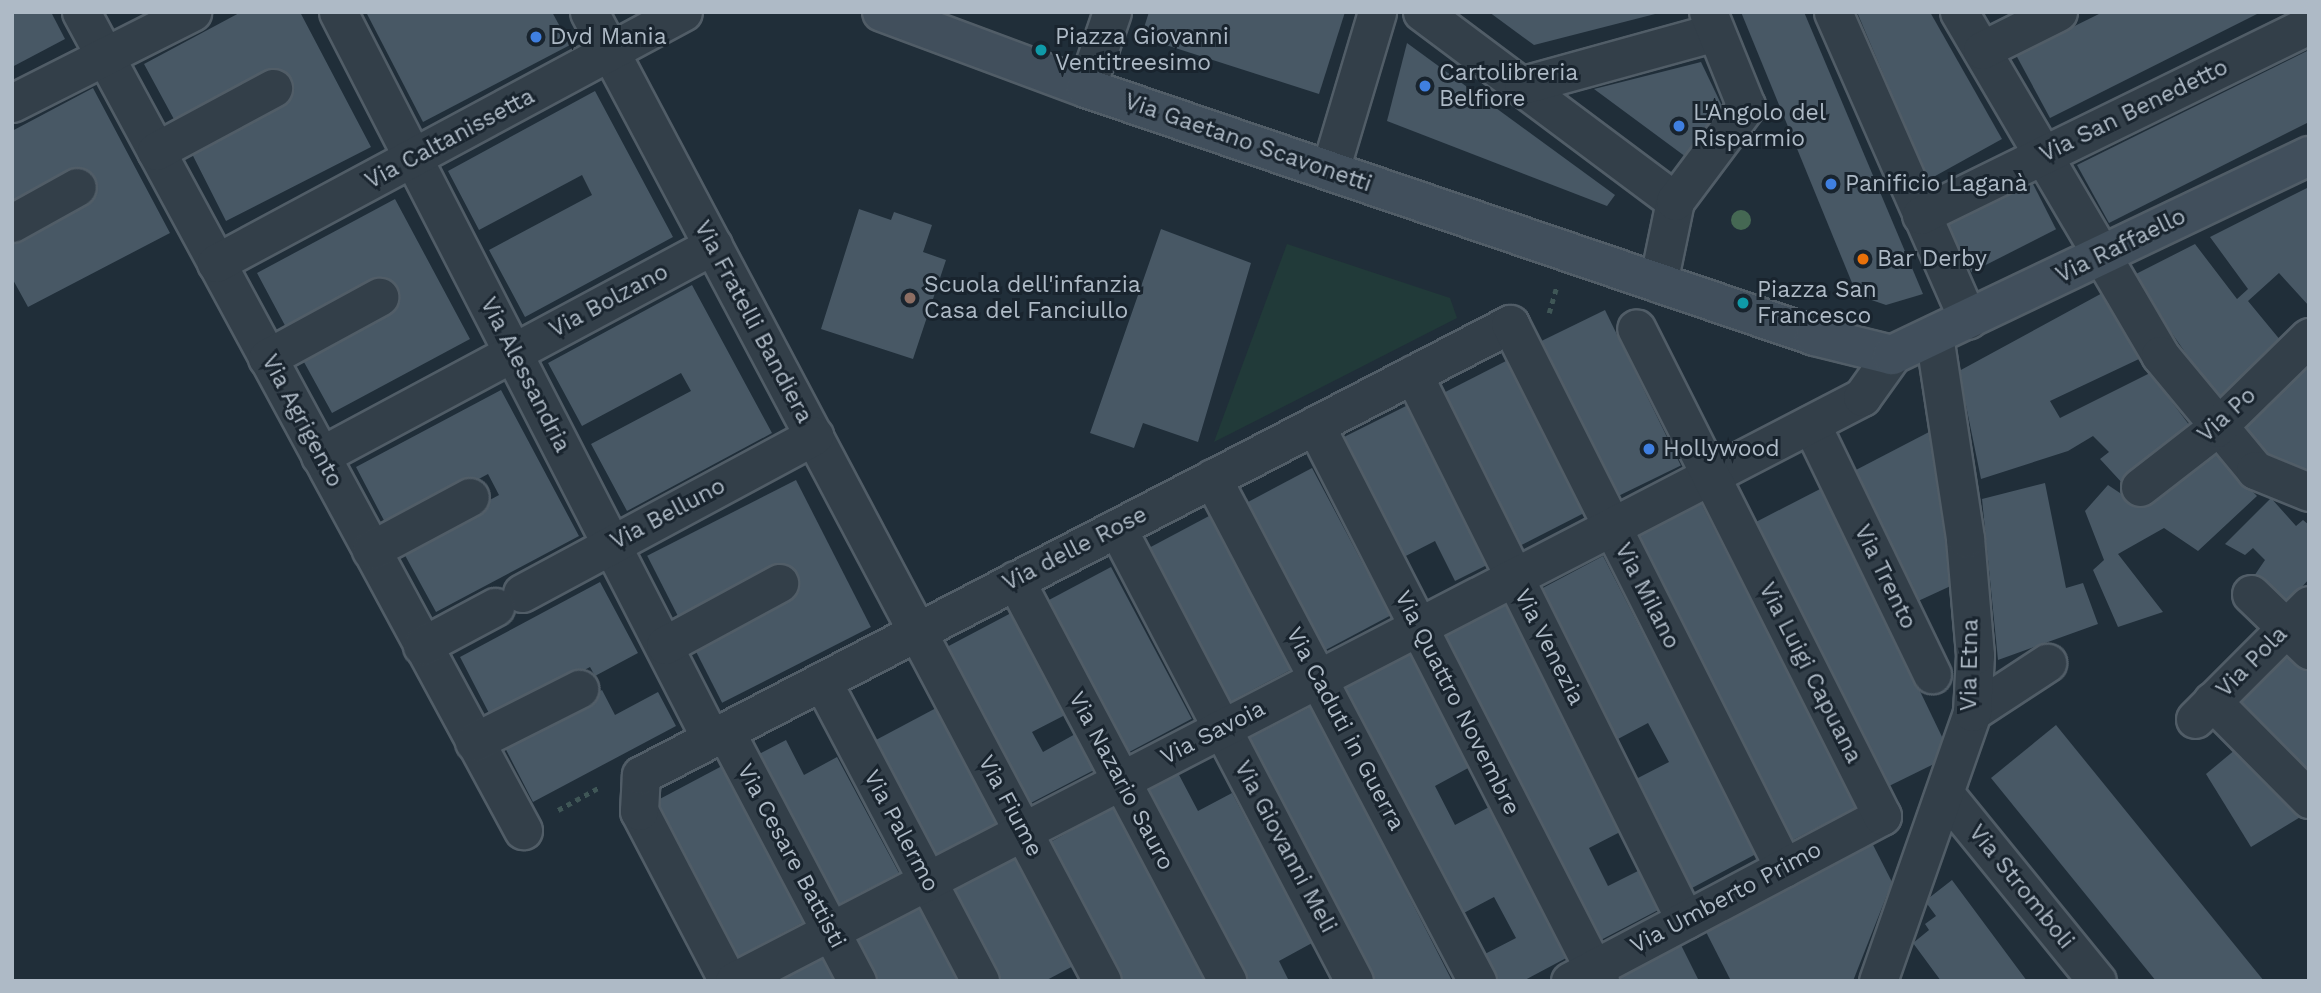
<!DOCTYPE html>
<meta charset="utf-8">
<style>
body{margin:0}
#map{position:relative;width:2321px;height:993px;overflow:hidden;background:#202e39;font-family:"Work Sans",sans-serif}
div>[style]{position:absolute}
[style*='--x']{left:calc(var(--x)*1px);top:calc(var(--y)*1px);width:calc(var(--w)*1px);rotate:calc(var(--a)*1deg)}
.green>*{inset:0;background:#213a39}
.building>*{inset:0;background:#485865;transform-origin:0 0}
.path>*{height:4.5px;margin-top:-2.25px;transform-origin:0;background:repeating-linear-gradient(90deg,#3f5656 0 5px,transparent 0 10px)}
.roads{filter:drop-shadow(2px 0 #515d67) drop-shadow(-2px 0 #515d67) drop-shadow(0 2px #515d67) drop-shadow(0 -2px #515d67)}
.street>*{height:37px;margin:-18.5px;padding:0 18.5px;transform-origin:18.5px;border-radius:18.5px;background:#333f49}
.secondary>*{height:38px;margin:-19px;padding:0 19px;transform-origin:19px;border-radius:19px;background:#414f5c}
.trees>*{width:20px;height:20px;margin:-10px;border-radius:50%;background:#456853}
.dots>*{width:19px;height:19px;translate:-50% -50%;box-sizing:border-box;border:4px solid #19242e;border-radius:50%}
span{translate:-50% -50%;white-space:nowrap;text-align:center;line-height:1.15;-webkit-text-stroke:6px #19242e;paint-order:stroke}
.poi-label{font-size:23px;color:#aebac6}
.left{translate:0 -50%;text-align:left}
.street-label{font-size:23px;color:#aebac6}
.frame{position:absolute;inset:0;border:14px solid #aebac6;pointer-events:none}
</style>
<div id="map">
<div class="green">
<div style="clip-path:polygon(1287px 244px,1450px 298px,1457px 318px,1214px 442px)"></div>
</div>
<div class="building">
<div style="clip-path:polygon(12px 12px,51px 12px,65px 39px,12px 67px)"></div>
<div style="clip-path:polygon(241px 12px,300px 12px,371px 147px,226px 221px,188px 146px,291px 92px,279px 72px,176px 123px,144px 64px)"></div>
<div style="clip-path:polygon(366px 12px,552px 12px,570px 45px,423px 122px)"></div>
<div style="clip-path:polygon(1149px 12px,1345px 12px,1319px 94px,1141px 37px)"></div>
<div style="clip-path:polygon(1489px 12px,1659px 12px,1659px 13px,1534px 45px)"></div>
<div style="clip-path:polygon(1741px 12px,1804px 12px,1923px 294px,1886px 305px,1857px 295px)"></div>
<div style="clip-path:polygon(1857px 12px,1930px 12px,2002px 139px,1928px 180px)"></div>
<div style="clip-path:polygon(2103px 12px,2261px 12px,2050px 118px,2016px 55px)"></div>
<div style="clip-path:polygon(1407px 43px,1615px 195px,1607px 206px,1387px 121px)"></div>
<div style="clip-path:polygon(2309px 50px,2309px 122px,2109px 223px,2077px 165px)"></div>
<div style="clip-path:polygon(1701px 62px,1723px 108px,1686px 157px,1594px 89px)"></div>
<div style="clip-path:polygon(93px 88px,170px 233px,28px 307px,12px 278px,12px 233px,95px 189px,85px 170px,12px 209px,12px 131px)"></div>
<div style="clip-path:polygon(595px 91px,673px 237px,525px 317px,489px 250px,592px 195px,582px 175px,479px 230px,448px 171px)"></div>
<div style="left:2032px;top:182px;width:53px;height:95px;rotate:63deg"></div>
<div style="clip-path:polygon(2309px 187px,2309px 306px,2279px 273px,2248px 301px,2281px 341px,2219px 401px,2132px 276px,2195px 244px,2237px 299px,2248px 289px,2210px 237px)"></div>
<div style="clip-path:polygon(395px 199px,470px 339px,332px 413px,299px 353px,398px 301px,387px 280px,289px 333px,257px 273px)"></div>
<div style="clip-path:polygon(859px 209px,891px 220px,894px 212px,932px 225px,923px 252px,946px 260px,913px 359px,821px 329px)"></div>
<div style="clip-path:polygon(1161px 229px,1251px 263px,1198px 442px,1143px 423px,1134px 448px,1090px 433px)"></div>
<div style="clip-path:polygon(692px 285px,772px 433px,627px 511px,591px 444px,691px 391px,681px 373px,582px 426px,548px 363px)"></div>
<div style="clip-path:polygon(2106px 291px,2139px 359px,2050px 401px,2060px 418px,2150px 373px,2193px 430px,2124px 485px,2100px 459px,2109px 452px,2093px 436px,2068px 451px,1981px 479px,1959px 371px)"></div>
<div style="left:1605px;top:310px;width:173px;height:77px;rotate:64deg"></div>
<div style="left:1506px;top:361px;width:171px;height:72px;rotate:63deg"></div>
<div style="clip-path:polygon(2309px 363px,2309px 468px,2305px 472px,2265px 460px,2234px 425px)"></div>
<div style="clip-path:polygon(501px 390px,579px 536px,436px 612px,401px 548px,499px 495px,488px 474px,388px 528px,356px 467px)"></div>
<div style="clip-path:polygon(1406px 406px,1487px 565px,1455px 581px,1435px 541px,1398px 560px,1338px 440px)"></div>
<div style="clip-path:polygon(1929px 432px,1955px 584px,1916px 602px,1852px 472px)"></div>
<div style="clip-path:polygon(2209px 448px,2257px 496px,2198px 551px,2164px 528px,2118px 554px,2163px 612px,2118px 627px,2093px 570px,2104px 560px,2085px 511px,2108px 485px,2135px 503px)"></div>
<div style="left:1312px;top:468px;width:167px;height:74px;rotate:62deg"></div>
<div style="left:796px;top:480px;width:165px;height:167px;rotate:63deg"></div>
<div style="clip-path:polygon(2045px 483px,2066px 588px,2083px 583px,2098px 624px,1998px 660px,1982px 499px)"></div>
<div style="clip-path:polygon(1822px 488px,1945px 743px,1938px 762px,1885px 788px,1754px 523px)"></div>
<div style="clip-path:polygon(2271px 498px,2296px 526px,2303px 520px,2309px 525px,2309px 579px,2283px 608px,2252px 579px,2265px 560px,2253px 548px,2245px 555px,2225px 544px)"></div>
<div style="left:1700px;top:501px;width:344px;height:73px;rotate:63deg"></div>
<div style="left:1209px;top:516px;width:174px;height:74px;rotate:62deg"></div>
<div style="clip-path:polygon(1603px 556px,1756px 854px,1692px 888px,1636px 779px,1669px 762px,1648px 723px,1616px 740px,1539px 590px)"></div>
<div style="left:1111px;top:567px;width:172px;height:74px;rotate:62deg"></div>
<div style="clip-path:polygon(600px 582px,638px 653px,595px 676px,590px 667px,492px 719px,460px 657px)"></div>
<div style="clip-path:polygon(1507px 602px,1624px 830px,1589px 848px,1608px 886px,1644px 868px,1664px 907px,1597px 942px,1439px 637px)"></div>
<div style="clip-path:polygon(1013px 612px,1067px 714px,1032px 732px,1043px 752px,1077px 733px,1096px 769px,1025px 806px,943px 649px)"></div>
<div style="clip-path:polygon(2283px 644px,2309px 669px,2309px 771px,2232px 700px)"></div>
<div style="clip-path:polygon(1410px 654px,1470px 767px,1435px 786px,1455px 825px,1491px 806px,1570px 956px,1523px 981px,1495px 981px,1481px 956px,1516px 938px,1494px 897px,1460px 915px,1341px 690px)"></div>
<div style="clip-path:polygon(602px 690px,615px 715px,658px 692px,676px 726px,533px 802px,502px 742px)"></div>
<div style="left:1312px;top:706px;width:310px;height:76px;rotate:63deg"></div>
<div style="left:938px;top:707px;width:130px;height:73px;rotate:62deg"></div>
<div style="clip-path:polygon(2056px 725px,2264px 981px,2156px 981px,1991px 778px)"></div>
<div style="clip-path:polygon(786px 740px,804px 775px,837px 757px,899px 873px,837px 905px,757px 755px)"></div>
<div style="clip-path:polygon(2236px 749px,2302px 816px,2251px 847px,2206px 774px)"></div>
<div style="left:722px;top:766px;width:176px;height:78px;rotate:62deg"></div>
<div style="clip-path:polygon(1178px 773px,1198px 811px,1232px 793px,1312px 943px,1279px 961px,1289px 981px,1246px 981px,1145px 791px)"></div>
<div style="clip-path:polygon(1113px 807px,1208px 981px,1122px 981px,1047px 844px)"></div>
<div style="clip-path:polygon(1869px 837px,1892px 882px,1853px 981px,1731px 981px,1704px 928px)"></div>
<div style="clip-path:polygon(1019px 853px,1077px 964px,1045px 981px,999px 981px,950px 889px)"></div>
<div style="clip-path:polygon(1952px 880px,2027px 981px,1941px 981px,1913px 943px,1929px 930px,1925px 924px,1936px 916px,1925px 901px)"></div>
<div style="clip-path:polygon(919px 906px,958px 981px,876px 981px,855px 941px)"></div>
<div style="clip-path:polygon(1680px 943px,1699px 981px,1617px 981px,1615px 977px)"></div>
<div style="clip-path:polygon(824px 958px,836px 981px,779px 981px)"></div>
</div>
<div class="path">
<div style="--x:1549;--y:313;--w:26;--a:-74"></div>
<div style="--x:558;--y:810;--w:48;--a:-28.7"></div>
</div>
<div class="roads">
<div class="street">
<div style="--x:81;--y:12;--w:930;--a:61.62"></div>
<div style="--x:338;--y:12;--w:817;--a:62.84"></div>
<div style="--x:589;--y:12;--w:1096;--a:62.1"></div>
<div style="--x:1422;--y:12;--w:316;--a:36.8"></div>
<div style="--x:1833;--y:12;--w:336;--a:66.3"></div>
<div style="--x:1959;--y:12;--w:398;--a:59.6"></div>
<div style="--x:2160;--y:355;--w:149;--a:50.4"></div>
<div style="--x:2255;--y:470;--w:58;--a:22.2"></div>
<div style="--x:1982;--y:50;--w:85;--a:-26.6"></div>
<div style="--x:1523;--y:85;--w:199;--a:-15.4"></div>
<div style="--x:1086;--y:88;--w:80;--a:-71.1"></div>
<div style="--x:12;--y:103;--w:202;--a:-26.8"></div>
<div style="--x:156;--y:151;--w:133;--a:-28.3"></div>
<div style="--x:1330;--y:170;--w:165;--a:-73.4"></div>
<div style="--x:1921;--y:215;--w:432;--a:-26.1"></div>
<div style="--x:12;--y:223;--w:74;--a:-29"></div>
<div style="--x:216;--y:263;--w:530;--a:-28.26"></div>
<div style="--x:1658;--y:283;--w:84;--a:-78.3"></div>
<div style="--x:1675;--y:201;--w:119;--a:-53.2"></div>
<div style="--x:1746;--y:106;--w:101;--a:-112"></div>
<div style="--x:267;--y:358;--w:128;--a:-28.6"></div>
<div style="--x:1413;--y:374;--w:610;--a:63.52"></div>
<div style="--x:1811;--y:424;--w:278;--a:64.2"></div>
<div style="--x:1315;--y:425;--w:625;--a:62.86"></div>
<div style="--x:320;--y:456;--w:446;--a:-28.2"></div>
<div style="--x:1212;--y:478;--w:569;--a:62.22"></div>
<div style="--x:2140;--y:487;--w:96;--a:-37.8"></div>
<div style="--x:2216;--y:428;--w:130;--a:-44.4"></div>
<div style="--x:1117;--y:528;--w:511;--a:62.38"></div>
<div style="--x:371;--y:550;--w:112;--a:-28.2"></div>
<div style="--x:1015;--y:580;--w:454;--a:62.1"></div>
<div style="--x:522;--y:593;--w:332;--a:-28.3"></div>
<div style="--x:2251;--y:594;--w:81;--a:44"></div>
<div style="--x:665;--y:645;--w:130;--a:-28.5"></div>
<div style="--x:422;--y:646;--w:83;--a:-28.1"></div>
<div style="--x:822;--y:681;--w:339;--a:62.2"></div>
<div style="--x:2212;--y:701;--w:138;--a:45.3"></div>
<div style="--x:1972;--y:712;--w:90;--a:-33.2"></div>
<div style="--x:2195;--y:719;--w:161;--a:-45"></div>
<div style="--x:725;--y:731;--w:283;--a:62.2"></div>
<div style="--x:474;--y:742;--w:118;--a:-26.8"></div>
<div style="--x:1945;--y:794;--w:241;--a:50.9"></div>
<div style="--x:728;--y:981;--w:192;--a:-117.6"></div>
<div style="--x:639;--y:811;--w:36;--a:-87"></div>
<div style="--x:641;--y:775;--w:979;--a:-27.43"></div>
<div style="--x:1510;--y:324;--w:609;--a:63.27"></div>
<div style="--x:734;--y:981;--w:1270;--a:-27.37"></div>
<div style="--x:1862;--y:397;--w:52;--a:-54.5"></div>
<div style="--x:1570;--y:981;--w:353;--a:-27.9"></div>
<div style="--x:1882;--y:816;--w:546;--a:-116.75"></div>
<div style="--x:1878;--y:981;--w:285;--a:-70.7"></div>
<div style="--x:1972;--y:712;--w:57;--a:-87"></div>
<div style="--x:1975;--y:655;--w:117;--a:-94.9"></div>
<div style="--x:1965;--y:538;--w:204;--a:-98.7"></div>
</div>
<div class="secondary">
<div style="--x:882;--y:12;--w:218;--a:20.4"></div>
<div style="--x:1086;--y:88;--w:770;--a:18.79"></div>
<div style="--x:1815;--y:336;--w:79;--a:13.9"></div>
<div style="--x:1892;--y:355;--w:462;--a:-25.5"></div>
</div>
</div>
<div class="trees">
<div style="left:1741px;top:220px"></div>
</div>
<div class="dots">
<div style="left:536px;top:37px;background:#3f7fe0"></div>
<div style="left:1041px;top:50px;background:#0f9aa8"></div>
<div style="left:1425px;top:86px;background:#3f7fe0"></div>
<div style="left:1679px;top:126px;background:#3f7fe0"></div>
<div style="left:1831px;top:184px;background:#3f7fe0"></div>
<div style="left:1863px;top:259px;background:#e8710a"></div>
<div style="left:910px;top:298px;background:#8d6e63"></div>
<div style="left:1743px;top:303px;background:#0f9aa8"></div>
<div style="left:1649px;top:449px;background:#3f7fe0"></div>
</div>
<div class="poi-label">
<span class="left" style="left:550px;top:37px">Dvd Mania</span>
<span class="left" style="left:1055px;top:50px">Piazza Giovanni<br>Ventitreesimo</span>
<span class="left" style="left:1439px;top:86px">Cartolibreria<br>Belfiore</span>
<span class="left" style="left:1693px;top:126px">L'Angolo del<br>Risparmio</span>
<span class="left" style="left:1845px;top:184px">Panificio Laganà</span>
<span class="left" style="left:1877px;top:259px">Bar Derby</span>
<span class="left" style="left:924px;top:298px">Scuola dell'infanzia<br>Casa del Fanciullo</span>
<span class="left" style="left:1757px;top:303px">Piazza San<br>Francesco</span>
<span class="left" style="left:1663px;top:449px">Hollywood</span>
</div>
<div class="street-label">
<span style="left:2134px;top:111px;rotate:-26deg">Via San Benedetto</span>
<span style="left:450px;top:139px;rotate:-28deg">Via Caltanissetta</span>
<span style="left:1248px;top:143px;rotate:19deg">Via Gaetano Scavonetti</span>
<span style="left:2121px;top:246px;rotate:-26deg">Via Raffaello</span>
<span style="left:609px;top:301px;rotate:-28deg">Via Bolzano</span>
<span style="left:753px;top:322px;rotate:62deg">Via Fratelli Bandiera</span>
<span style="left:525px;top:375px;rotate:63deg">Via Alessandria</span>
<span style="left:2227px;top:415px;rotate:-42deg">Via Po</span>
<span style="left:302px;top:421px;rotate:62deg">Via Agrigento</span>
<span style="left:668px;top:514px;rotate:-28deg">Via Belluno</span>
<span style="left:1075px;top:549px;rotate:-27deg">Via delle Rose</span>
<span style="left:1885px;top:577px;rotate:64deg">Via Trento</span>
<span style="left:1647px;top:596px;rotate:63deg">Via Milano</span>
<span style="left:1549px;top:647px;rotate:63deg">Via Venezia</span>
<span style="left:2252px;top:662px;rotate:-45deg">Via Pola</span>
<span style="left:1970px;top:665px;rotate:-89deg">Via Etna</span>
<span style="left:1810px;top:673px;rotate:63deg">Via Luigi Capuana</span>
<span style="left:1457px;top:703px;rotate:63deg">Via Quattro Novembre</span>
<span style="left:1345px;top:729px;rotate:62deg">Via Caduti in Guerra</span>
<span style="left:1213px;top:733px;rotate:-27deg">Via Savoia</span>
<span style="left:1121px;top:781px;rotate:62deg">Via Nazario Sauro</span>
<span style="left:1010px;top:806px;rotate:62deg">Via Fiume</span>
<span style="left:901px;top:831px;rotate:62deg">Via Palermo</span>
<span style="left:1285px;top:847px;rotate:62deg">Via Giovanni Meli</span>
<span style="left:791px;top:856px;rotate:62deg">Via Cesare Battisti</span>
<span style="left:2021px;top:887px;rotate:51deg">Via Stromboli</span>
<span style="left:1726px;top:898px;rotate:-28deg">Via Umberto Primo</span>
</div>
<div class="frame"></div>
</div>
